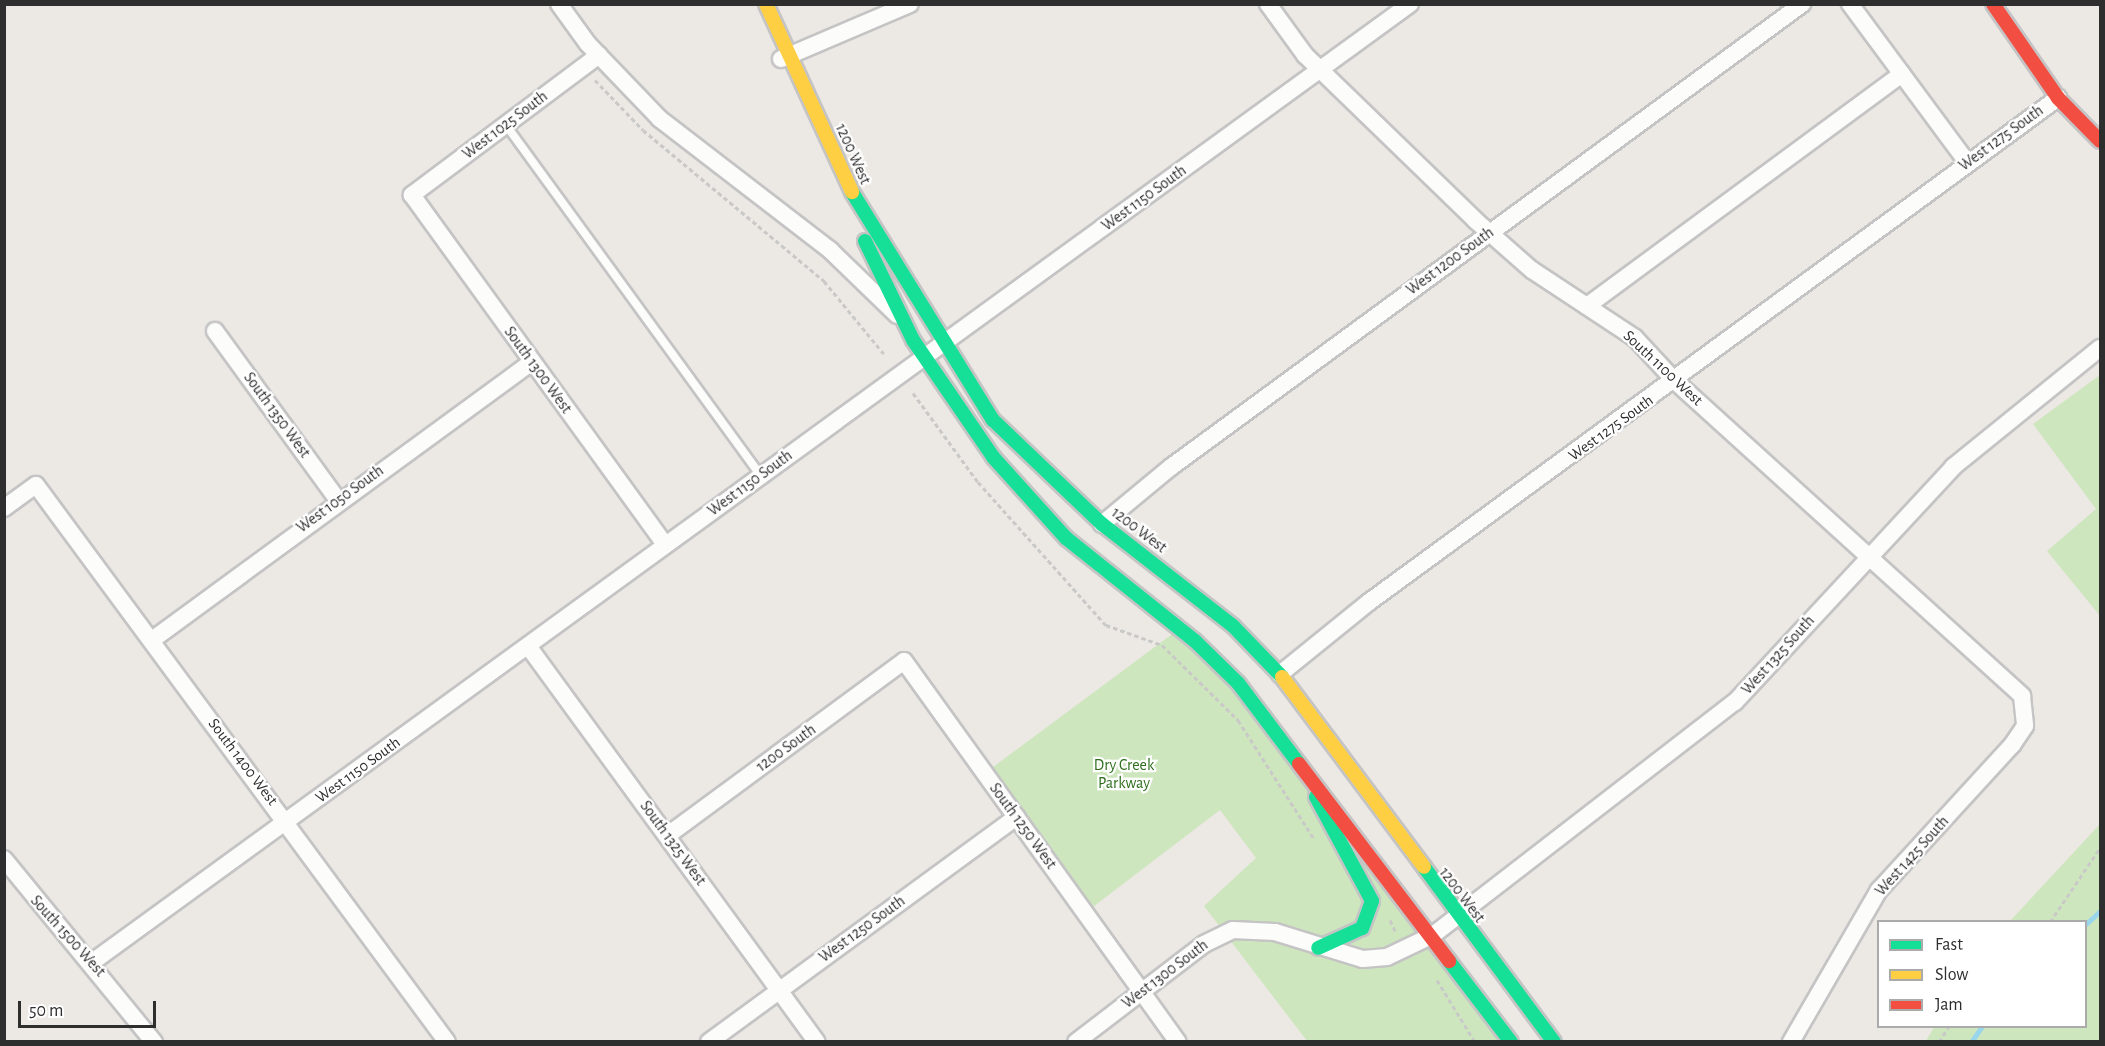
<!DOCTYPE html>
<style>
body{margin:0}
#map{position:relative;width:2105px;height:1046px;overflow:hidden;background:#ece8e4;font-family:"Alegreya Sans",sans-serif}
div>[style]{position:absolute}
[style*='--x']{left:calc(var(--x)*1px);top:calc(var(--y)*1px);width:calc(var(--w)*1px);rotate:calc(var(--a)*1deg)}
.green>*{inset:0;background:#cee6be}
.stream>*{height:5px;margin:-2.5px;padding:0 2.5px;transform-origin:2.5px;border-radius:2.5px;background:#99d6ec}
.path>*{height:3px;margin-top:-1.5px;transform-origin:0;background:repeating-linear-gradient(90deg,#c9c9c8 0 4.5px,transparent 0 7.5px)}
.roads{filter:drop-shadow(2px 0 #c5c4c5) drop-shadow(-2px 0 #c5c4c5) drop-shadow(0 2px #c5c4c5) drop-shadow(0 -2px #c5c4c5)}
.lane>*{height:8px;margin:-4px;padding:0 4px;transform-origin:4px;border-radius:4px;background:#fcfcfb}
.street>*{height:16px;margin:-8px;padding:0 8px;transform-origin:8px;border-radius:8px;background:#fcfcfb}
.fast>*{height:14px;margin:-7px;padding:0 7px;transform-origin:7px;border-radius:7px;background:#16e098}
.slow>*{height:14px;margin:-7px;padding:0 7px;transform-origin:7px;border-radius:7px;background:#ffcf43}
.jam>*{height:14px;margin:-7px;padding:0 7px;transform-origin:7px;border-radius:7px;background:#f24e42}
span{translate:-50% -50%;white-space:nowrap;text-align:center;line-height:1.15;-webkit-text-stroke:4.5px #fff;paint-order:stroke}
.street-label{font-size:16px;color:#2e2e2e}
.park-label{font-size:16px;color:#2c6e1b}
.frame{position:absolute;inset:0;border:6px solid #2e2e2e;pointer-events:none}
.legend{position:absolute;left:1877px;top:920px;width:210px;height:108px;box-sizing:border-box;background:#fff;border:2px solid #ababab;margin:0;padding:8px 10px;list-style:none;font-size:18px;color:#2e2e2e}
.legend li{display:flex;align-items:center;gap:12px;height:30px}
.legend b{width:30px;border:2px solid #ababab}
.scale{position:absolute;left:18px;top:1001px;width:138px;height:27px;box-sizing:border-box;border:3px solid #2e2e2e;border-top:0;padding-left:8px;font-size:18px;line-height:21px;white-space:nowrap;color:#2e2e2e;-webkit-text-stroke:4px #fff;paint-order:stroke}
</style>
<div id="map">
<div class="green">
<div style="clip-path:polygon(2100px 375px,2100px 616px,2047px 551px,2096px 509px,2033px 424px)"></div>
<div style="clip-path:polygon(1179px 629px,1375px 857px,1511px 1041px,1307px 1041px,1204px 906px,1256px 858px,1220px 810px,1085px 913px,985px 773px)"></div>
<div style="clip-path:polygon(2100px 824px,2100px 1041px,1926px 1041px,1934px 1027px,2086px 1026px,2086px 922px,2010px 921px)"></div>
</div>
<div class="stream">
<div style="--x:2086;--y:924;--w:19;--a:-43"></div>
<div style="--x:1971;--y:1042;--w:19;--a:-55"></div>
</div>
<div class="path">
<div style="--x:595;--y:80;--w:69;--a:46.2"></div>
<div style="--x:643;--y:130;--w:236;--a:39.8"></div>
<div style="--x:824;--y:281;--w:94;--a:50.6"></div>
<div style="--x:913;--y:393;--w:110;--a:53.9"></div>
<div style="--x:978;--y:482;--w:192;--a:48.2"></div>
<div style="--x:1106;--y:625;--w:59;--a:19.7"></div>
<div style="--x:1162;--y:645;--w:107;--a:44.6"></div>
<div style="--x:1238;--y:720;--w:141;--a:57.4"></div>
<div style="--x:1390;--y:920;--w:14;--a:65"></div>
<div style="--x:2050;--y:922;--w:89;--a:-56"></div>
<div style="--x:1437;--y:980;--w:73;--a:58.5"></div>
<div style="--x:1939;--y:1042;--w:19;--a:-58"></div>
</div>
<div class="roads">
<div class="lane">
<div style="--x:506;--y:125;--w:434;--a:54"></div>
</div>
<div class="street">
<div style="--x:559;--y:4;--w:49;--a:54.1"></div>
<div style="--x:588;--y:44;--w:104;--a:46.2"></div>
<div style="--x:660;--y:119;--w:215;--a:37.6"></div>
<div style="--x:830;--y:250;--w:93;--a:44.1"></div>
<div style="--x:1268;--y:4;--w:63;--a:54"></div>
<div style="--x:1305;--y:55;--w:237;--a:44.1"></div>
<div style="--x:1475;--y:220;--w:76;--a:41.3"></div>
<div style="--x:1532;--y:270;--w:123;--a:33.4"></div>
<div style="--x:1635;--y:338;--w:59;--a:47.1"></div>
<div style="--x:1675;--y:381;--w:469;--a:42.2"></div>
<div style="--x:2022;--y:696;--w:30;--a:84"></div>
<div style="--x:2025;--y:726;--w:23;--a:124"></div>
<div style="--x:2012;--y:745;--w:197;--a:132.5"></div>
<div style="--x:1879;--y:890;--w:176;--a:120.1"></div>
<div style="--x:1850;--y:4;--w:197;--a:53.5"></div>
<div style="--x:599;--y:55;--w:234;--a:143.2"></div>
<div style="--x:412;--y:195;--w:431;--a:54.1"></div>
<div style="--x:781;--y:59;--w:140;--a:-23.1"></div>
<div style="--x:1587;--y:306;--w:391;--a:-36.4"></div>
<div style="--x:215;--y:331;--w:209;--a:54"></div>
<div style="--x:4;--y:508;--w:39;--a:-36"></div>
<div style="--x:36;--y:485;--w:692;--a:53.58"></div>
<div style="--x:1102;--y:524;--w:89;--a:-39.6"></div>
<div style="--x:1171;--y:467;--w:783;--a:-36.27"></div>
<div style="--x:152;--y:640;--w:471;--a:-36.2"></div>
<div style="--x:528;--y:646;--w:490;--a:53.9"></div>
<div style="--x:1280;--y:674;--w:114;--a:-39"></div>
<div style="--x:1369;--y:602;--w:854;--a:-36.19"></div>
<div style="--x:668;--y:835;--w:293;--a:-36.4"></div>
<div style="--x:904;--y:661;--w:469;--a:54.3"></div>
<div style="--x:4;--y:859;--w:237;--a:50.7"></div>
<div style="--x:91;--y:963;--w:1631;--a:-36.02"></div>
<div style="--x:709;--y:1042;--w:381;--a:-36.2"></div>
<div style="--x:1076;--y:1042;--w:161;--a:-37.4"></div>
<div style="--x:1204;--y:944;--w:32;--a:-26"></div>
<div style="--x:1233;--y:930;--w:42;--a:2.7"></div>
<div style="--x:1275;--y:932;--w:92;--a:17.1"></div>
<div style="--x:1363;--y:959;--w:24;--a:-5"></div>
<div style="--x:1387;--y:957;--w:51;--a:-25.6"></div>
<div style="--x:1433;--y:935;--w:381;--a:-37.7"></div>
<div style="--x:1735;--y:702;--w:321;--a:-47.1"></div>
<div style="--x:1953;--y:467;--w:189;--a:-39"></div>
</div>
<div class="fast">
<div style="--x:852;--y:192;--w:268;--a:58.3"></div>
<div style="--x:993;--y:420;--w:151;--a:43.7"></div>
<div style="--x:1102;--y:524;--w:166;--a:37.9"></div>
<div style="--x:1233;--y:626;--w:71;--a:46.1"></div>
<div style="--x:865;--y:241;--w:110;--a:64.1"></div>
<div style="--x:913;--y:340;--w:142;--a:55.6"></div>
<div style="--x:993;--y:457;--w:109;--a:48"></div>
<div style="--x:1066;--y:538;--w:165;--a:38.6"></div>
<div style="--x:1195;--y:641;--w:60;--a:44.3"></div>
<div style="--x:1238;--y:683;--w:101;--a:53"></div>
<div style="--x:1316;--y:797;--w:118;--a:61.7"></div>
<div style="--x:1372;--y:901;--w:29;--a:110"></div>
<div style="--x:1362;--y:928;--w:48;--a:155.6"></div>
<div style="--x:1424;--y:867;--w:218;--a:53.4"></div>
<div style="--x:1449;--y:961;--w:102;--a:52.6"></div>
</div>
<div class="slow">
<div style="--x:766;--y:4;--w:207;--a:65.4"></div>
<div style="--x:1282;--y:677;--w:237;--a:53.2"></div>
</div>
<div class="jam">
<div style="--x:1993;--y:4;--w:114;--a:55.3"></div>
<div style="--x:2058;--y:98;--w:60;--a:45.7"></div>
<div style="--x:1299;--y:764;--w:248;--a:52.7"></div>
</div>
</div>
<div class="street-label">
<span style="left:505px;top:125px;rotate:-37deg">West 1025 South</span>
<span style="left:2001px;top:138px;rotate:-36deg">West 1275 South</span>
<span style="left:853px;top:154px;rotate:66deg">1200 West</span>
<span style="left:1144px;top:198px;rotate:-36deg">West 1150 South</span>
<span style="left:1450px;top:261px;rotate:-36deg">West 1200 South</span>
<span style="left:1663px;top:368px;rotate:43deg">South 1100 West</span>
<span style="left:538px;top:370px;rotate:54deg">South 1300 West</span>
<span style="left:277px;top:415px;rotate:54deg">South 1350 West</span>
<span style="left:1611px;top:428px;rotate:-36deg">West 1275 South</span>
<span style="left:750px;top:483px;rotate:-36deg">West 1150 South</span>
<span style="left:340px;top:499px;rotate:-36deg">West 1050 South</span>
<span style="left:1139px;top:530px;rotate:37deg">1200 West</span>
<span style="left:1778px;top:655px;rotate:-48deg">West 1325 South</span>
<span style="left:786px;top:748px;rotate:-36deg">1200 South</span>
<span style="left:243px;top:762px;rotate:53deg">South 1400 West</span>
<span style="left:358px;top:770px;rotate:-36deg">West 1150 South</span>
<span style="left:1023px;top:826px;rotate:54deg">South 1250 West</span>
<span style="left:673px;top:843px;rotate:54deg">South 1325 West</span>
<span style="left:1912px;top:856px;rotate:-48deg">West 1425 South</span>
<span style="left:1462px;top:895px;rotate:53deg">1200 West</span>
<span style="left:862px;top:929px;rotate:-36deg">West 1250 South</span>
<span style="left:68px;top:936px;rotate:48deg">South 1500 West</span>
<span style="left:1165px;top:974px;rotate:-37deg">West 1300 South</span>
</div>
<div class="park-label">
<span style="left:1124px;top:774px">Dry Creek<br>Parkway</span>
</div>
<div class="frame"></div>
<ul class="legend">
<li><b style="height:8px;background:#16e098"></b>Fast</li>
<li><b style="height:8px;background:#ffcf43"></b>Slow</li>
<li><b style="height:8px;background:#f24e42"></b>Jam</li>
</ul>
<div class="scale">50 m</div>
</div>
